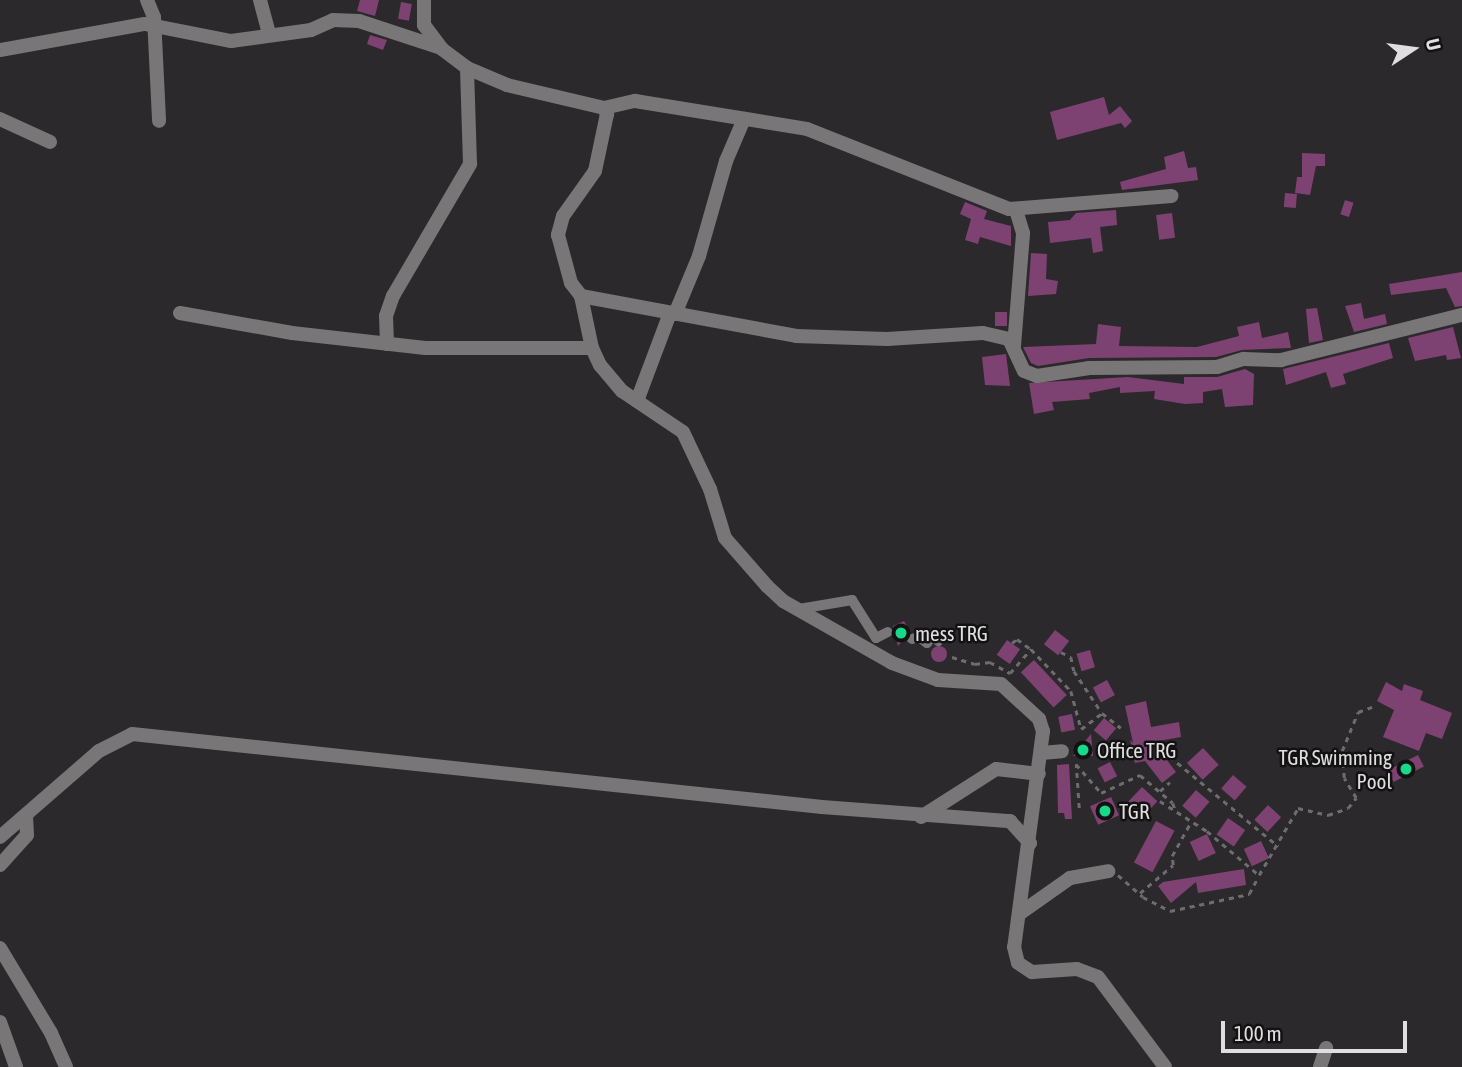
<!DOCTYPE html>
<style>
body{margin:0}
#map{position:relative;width:1462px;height:1067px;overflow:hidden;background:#2b292b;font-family:"Asap Condensed",sans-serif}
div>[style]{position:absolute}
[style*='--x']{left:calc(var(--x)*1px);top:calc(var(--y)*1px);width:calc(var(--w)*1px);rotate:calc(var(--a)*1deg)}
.building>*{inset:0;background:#7e4272;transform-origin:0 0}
.round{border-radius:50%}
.path>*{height:2.5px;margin-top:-1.25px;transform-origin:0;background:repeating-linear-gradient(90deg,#6e6c6e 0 5px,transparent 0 10px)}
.pedestrian>*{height:10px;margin:-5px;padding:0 5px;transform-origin:5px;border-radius:5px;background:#787677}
.minor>*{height:14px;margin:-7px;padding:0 7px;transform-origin:7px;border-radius:7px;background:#787677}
.dots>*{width:19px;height:19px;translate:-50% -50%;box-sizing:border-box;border:4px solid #131213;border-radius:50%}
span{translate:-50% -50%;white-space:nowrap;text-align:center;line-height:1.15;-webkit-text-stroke:5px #131213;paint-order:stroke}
.poi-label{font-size:21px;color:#e0dedf}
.left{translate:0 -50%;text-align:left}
.right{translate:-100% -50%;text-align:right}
.north{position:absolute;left:1378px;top:14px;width:70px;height:70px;-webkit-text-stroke:5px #131213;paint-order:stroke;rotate:77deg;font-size:19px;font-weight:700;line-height:28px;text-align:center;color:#e0dedf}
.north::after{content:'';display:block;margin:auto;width:24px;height:32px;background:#e0dedf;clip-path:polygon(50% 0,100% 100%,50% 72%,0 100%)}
.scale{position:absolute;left:1221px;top:1021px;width:186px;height:32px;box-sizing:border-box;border:4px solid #e0dedf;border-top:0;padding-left:9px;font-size:21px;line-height:24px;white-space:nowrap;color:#e0dedf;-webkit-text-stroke:5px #131213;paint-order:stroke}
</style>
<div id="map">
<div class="building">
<div style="clip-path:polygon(360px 0,379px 0,375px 16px,357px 11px)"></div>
<div style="left:401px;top:2px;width:11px;height:17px;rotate:10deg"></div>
<div style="clip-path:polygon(370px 35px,387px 40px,383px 50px,367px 44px)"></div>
<div style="clip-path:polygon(1104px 97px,1109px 115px,1120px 106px,1132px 121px,1125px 128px,1121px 123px,1057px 140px,1050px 112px)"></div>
<div style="clip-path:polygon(1184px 151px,1188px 168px,1196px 167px,1198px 180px,1122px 190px,1120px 182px,1166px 169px,1164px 157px)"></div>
<div style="clip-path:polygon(1302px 153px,1325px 154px,1325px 166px,1316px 166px,1310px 195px,1295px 193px,1297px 177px,1302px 177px)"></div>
<div style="left:1285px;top:193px;width:12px;height:14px;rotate:5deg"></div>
<div style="left:1345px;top:200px;width:9px;height:15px;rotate:18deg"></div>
<div style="clip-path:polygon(965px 202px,987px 211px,984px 219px,1011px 226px,1011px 246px,980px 237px,978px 244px,965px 240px,971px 219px,960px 214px)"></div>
<div style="clip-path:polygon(1116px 210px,1117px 225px,1100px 227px,1103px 251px,1093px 253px,1091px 238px,1050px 243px,1048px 222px,1070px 220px,1076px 213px)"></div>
<div style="left:1172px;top:213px;width:25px;height:16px;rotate:83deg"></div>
<div style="clip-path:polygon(1031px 253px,1047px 254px,1046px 279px,1058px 281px,1056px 294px,1028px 296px)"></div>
<div style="clip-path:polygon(1462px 272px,1462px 306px,1455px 307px,1446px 288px,1391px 295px,1389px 284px)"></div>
<div style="clip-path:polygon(1361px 303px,1364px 319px,1385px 314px,1387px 324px,1354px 332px,1345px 306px)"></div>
<div style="clip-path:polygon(1317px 308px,1323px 340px,1309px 343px,1306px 309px)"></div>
<div style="left:995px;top:312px;width:12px;height:14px"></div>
<div style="clip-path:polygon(1259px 322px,1262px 338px,1288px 332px,1291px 348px,1242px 350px,1216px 357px,1089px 358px,1038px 366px,1031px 363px,1023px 347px,1096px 344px,1098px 324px,1121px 327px,1119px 346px,1197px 347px,1239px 336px,1237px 327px)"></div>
<div style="clip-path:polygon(1453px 327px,1461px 358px,1447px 360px,1446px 355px,1415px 361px,1408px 338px)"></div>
<div style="clip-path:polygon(1389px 343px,1393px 358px,1343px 374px,1346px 384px,1331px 388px,1326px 372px,1286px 385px,1283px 369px)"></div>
<div style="clip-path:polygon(1006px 354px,1010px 386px,985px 385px,982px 357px)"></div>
<div style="clip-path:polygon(1245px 369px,1254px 374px,1253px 405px,1225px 407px,1222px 389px,1203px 392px,1203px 403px,1185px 404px,1154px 399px,1155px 391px,1120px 393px,1120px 387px,1089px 393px,1090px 399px,1052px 402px,1054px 410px,1034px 414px,1029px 383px,1128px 377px,1184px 384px,1184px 377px,1217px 377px)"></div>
<div style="clip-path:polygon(904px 621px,910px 632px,898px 646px,893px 626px)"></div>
<div style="left:1055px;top:630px;width:18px;height:18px;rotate:38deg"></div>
<div style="left:1007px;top:640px;width:16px;height:18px;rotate:35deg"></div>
<div class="round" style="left:931px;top:646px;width:16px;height:16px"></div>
<div style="left:1090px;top:650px;width:18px;height:14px;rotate:74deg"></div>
<div style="left:1034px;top:660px;width:48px;height:18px;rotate:47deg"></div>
<div style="left:1107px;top:680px;width:17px;height:16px;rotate:62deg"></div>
<div style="clip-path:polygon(1386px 682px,1402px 691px,1404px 684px,1423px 691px,1420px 700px,1452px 713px,1442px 739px,1426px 733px,1419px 751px,1383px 737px,1394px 710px,1377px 701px)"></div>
<div style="clip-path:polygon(1146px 701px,1151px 727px,1179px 722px,1181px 737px,1153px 742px,1176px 772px,1162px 783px,1145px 761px,1135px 763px,1130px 740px,1133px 743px,1125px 706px)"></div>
<div style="left:1072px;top:714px;width:16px;height:14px;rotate:79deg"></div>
<div style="left:1104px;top:718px;width:16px;height:16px;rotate:40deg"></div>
<div style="clip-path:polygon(1091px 734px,1093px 756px,1073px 756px)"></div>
<div style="left:1203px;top:748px;width:23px;height:22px;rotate:47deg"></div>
<div style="left:1418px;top:755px;width:13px;height:34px;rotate:63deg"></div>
<div style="left:1110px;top:762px;width:16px;height:14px;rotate:63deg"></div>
<div style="clip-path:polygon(1069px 764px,1072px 819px,1065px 819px,1064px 813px,1058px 813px,1057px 765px)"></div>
<div style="left:1233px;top:775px;width:18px;height:18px;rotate:41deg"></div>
<div style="left:1142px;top:787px;width:21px;height:23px;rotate:43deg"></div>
<div style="left:1196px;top:790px;width:18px;height:21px;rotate:41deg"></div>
<div style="left:1111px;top:797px;width:20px;height:23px;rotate:66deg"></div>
<div style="left:1268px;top:805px;width:18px;height:20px;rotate:43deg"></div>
<div style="left:1228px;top:818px;width:21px;height:20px;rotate:35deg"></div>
<div style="left:1156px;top:821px;width:21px;height:47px;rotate:28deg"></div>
<div style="left:1207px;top:834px;width:21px;height:19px;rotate:65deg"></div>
<div style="left:1261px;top:841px;width:19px;height:19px;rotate:65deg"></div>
<div style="clip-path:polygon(1244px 869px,1246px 885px,1198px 893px,1196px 882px,1171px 903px,1158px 886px,1163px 882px)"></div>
</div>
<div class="path">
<div style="--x:1012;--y:643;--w:6;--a:-39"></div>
<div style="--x:1017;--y:639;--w:17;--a:36"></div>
<div style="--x:1031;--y:649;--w:58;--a:46.4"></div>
<div style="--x:1071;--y:691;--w:39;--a:75"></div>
<div style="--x:1081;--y:729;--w:26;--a:-37"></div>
<div style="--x:1061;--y:652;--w:11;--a:27"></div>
<div style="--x:1071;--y:657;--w:14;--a:78"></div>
<div style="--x:1074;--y:671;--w:50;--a:56.3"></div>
<div style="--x:1102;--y:713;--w:24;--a:38"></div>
<div style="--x:952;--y:657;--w:24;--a:17"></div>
<div style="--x:975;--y:664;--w:15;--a:-8"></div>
<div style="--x:990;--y:662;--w:23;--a:29"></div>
<div style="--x:1010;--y:673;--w:32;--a:-49"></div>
<div style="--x:1156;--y:753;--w:7;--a:-27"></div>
<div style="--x:1162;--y:750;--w:151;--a:39.6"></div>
<div style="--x:1160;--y:791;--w:13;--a:-42"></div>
<div style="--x:1160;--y:801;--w:56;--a:32.6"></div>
<div style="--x:1207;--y:831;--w:68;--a:40.2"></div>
<div style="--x:1259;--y:875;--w:78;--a:-59.8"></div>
<div style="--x:1298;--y:808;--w:31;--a:13"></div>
<div style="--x:1328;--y:815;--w:21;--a:-19"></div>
<div style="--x:1348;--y:808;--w:13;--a:-51"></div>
<div style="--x:1356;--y:798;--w:23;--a:-121"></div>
<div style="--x:1344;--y:778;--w:27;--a:-94"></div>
<div style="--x:1342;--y:751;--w:42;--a:-67.7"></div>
<div style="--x:1358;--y:712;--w:15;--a:-20"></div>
<div style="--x:1079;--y:808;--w:44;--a:-93.9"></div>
<div style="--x:1076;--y:764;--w:38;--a:49"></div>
<div style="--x:1101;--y:793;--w:43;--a:-24.8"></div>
<div style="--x:1140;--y:775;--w:43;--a:40.3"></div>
<div style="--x:1173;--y:803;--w:10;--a:73"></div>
<div style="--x:1118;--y:875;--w:33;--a:41"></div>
<div style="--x:1143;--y:897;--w:30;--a:27"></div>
<div style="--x:1170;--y:911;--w:81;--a:-12.1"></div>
<div style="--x:1249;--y:894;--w:19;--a:-62"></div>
<div style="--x:1140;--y:893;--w:43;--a:-40.3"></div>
<div style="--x:1173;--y:865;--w:9;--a:-96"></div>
<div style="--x:1172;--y:856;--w:39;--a:-61"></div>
</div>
<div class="pedestrian">
<div style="--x:799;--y:609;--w:54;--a:-9.6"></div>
<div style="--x:852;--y:600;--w:45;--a:57.7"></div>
<div style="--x:876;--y:638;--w:13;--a:-27"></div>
<div style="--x:912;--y:639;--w:7;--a:-16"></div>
<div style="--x:919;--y:637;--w:10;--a:37"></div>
<div style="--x:927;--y:643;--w:10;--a:-53"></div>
<div style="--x:933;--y:635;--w:8;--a:50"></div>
</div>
<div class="minor">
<div style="--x:147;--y:0;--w:18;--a:68"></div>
<div style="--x:154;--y:17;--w:104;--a:87.2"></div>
<div style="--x:260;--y:0;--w:34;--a:75"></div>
<div style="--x:424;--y:0;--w:25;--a:90"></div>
<div style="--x:424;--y:25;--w:30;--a:53"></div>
<div style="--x:442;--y:49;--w:31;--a:37"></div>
<div style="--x:467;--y:68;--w:43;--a:23"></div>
<div style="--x:507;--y:85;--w:100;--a:13.3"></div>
<div style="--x:604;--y:108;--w:7;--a:63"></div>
<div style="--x:607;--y:114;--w:58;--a:101.9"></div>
<div style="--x:595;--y:171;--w:55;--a:125.4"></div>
<div style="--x:563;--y:216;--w:20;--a:105"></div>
<div style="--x:558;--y:235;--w:50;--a:74.8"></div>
<div style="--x:571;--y:283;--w:16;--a:52"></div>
<div style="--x:581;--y:296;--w:219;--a:10.5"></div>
<div style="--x:796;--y:336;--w:91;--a:1.9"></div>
<div style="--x:887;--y:339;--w:96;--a:-3.6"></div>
<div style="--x:983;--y:333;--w:27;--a:13"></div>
<div style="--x:1009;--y:339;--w:35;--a:65"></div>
<div style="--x:1024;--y:371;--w:14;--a:21"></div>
<div style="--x:1037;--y:376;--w:53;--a:-8.7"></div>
<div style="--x:1089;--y:368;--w:128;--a:-0.4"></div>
<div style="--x:1217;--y:367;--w:28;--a:-17"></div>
<div style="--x:1244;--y:359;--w:37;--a:2"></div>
<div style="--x:1281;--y:360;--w:187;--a:-14"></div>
<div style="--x:0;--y:50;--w:147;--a:-10.2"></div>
<div style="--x:145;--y:24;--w:88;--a:11.2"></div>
<div style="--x:231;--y:41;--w:81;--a:-7.8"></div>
<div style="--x:311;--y:30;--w:24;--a:-24"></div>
<div style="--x:333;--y:20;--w:26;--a:2"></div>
<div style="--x:359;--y:21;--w:86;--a:18.2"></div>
<div style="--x:604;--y:108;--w:32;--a:-13"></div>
<div style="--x:635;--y:101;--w:174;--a:9.2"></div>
<div style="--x:807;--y:129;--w:217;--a:21.6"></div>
<div style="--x:1009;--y:209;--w:163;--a:-4.6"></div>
<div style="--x:0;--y:119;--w:55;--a:24.7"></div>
<div style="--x:581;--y:296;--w:53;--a:78.1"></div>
<div style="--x:592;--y:348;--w:19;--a:65"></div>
<div style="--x:600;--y:365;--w:34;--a:50"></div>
<div style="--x:622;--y:391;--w:73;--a:33.9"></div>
<div style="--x:683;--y:432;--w:63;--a:64.7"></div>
<div style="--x:710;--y:489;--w:51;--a:73"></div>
<div style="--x:725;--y:538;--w:64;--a:48.8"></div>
<div style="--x:767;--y:586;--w:22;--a:43"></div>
<div style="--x:783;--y:601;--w:125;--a:29.6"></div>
<div style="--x:892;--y:663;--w:49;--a:20.3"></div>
<div style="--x:938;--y:680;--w:63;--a:3.6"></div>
<div style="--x:1001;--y:684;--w:52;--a:42.6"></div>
<div style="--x:1039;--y:719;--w:13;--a:72"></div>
<div style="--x:1043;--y:731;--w:218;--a:97.6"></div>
<div style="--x:1014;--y:947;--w:16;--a:76"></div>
<div style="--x:1018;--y:963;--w:17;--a:33"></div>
<div style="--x:1032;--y:972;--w:45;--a:-3.8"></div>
<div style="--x:1077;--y:969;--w:22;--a:21"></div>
<div style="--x:1098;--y:977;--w:112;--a:53.3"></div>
<div style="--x:180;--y:313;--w:114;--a:10.1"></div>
<div style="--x:292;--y:333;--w:134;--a:6.4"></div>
<div style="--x:425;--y:348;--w:167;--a:0"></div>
<div style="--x:675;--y:314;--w:63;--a:-67.5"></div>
<div style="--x:699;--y:256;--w:99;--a:-74.1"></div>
<div style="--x:726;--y:161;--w:46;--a:-66.8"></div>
<div style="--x:387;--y:344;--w:28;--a:-92"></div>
<div style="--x:386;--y:316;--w:21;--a:-71"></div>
<div style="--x:393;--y:296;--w:153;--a:-59.7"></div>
<div style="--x:470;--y:164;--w:96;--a:-91.8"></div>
<div style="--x:1014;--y:346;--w:113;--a:-85.4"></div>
<div style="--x:1023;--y:233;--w:24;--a:-107"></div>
<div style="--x:637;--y:401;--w:94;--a:-69.4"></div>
<div style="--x:1041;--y:753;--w:21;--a:-5"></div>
<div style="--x:921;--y:817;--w:89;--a:-32.6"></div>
<div style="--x:996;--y:769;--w:43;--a:6.6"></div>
<div style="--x:0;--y:837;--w:131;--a:-41"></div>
<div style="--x:99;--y:751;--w:37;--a:-27"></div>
<div style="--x:132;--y:734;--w:694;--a:6.04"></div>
<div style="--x:822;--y:807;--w:189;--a:4.3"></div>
<div style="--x:1010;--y:821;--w:30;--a:48"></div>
<div style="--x:0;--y:865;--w:40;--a:-48"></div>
<div style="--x:27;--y:835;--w:18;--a:-93"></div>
<div style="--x:1019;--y:914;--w:62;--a:-35.2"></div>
<div style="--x:1070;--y:878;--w:39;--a:-10"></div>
<div style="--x:0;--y:948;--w:99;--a:59"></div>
<div style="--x:51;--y:1033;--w:37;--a:66"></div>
<div style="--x:0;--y:1022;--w:48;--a:70.4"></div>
<div style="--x:1320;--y:1067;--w:20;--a:-72"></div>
</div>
<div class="dots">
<div style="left:901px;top:633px;background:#17d989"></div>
<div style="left:1083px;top:750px;background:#17d989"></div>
<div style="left:1406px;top:769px;background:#17d989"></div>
<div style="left:1105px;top:811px;background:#17d989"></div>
</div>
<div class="poi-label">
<span class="left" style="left:915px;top:633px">mess TRG</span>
<span class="left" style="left:1097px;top:750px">Office TRG</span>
<span class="right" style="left:1392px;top:769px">TGR Swimming<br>Pool</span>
<span class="left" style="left:1119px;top:811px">TGR</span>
</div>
<div class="north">U</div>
<div class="scale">100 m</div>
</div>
